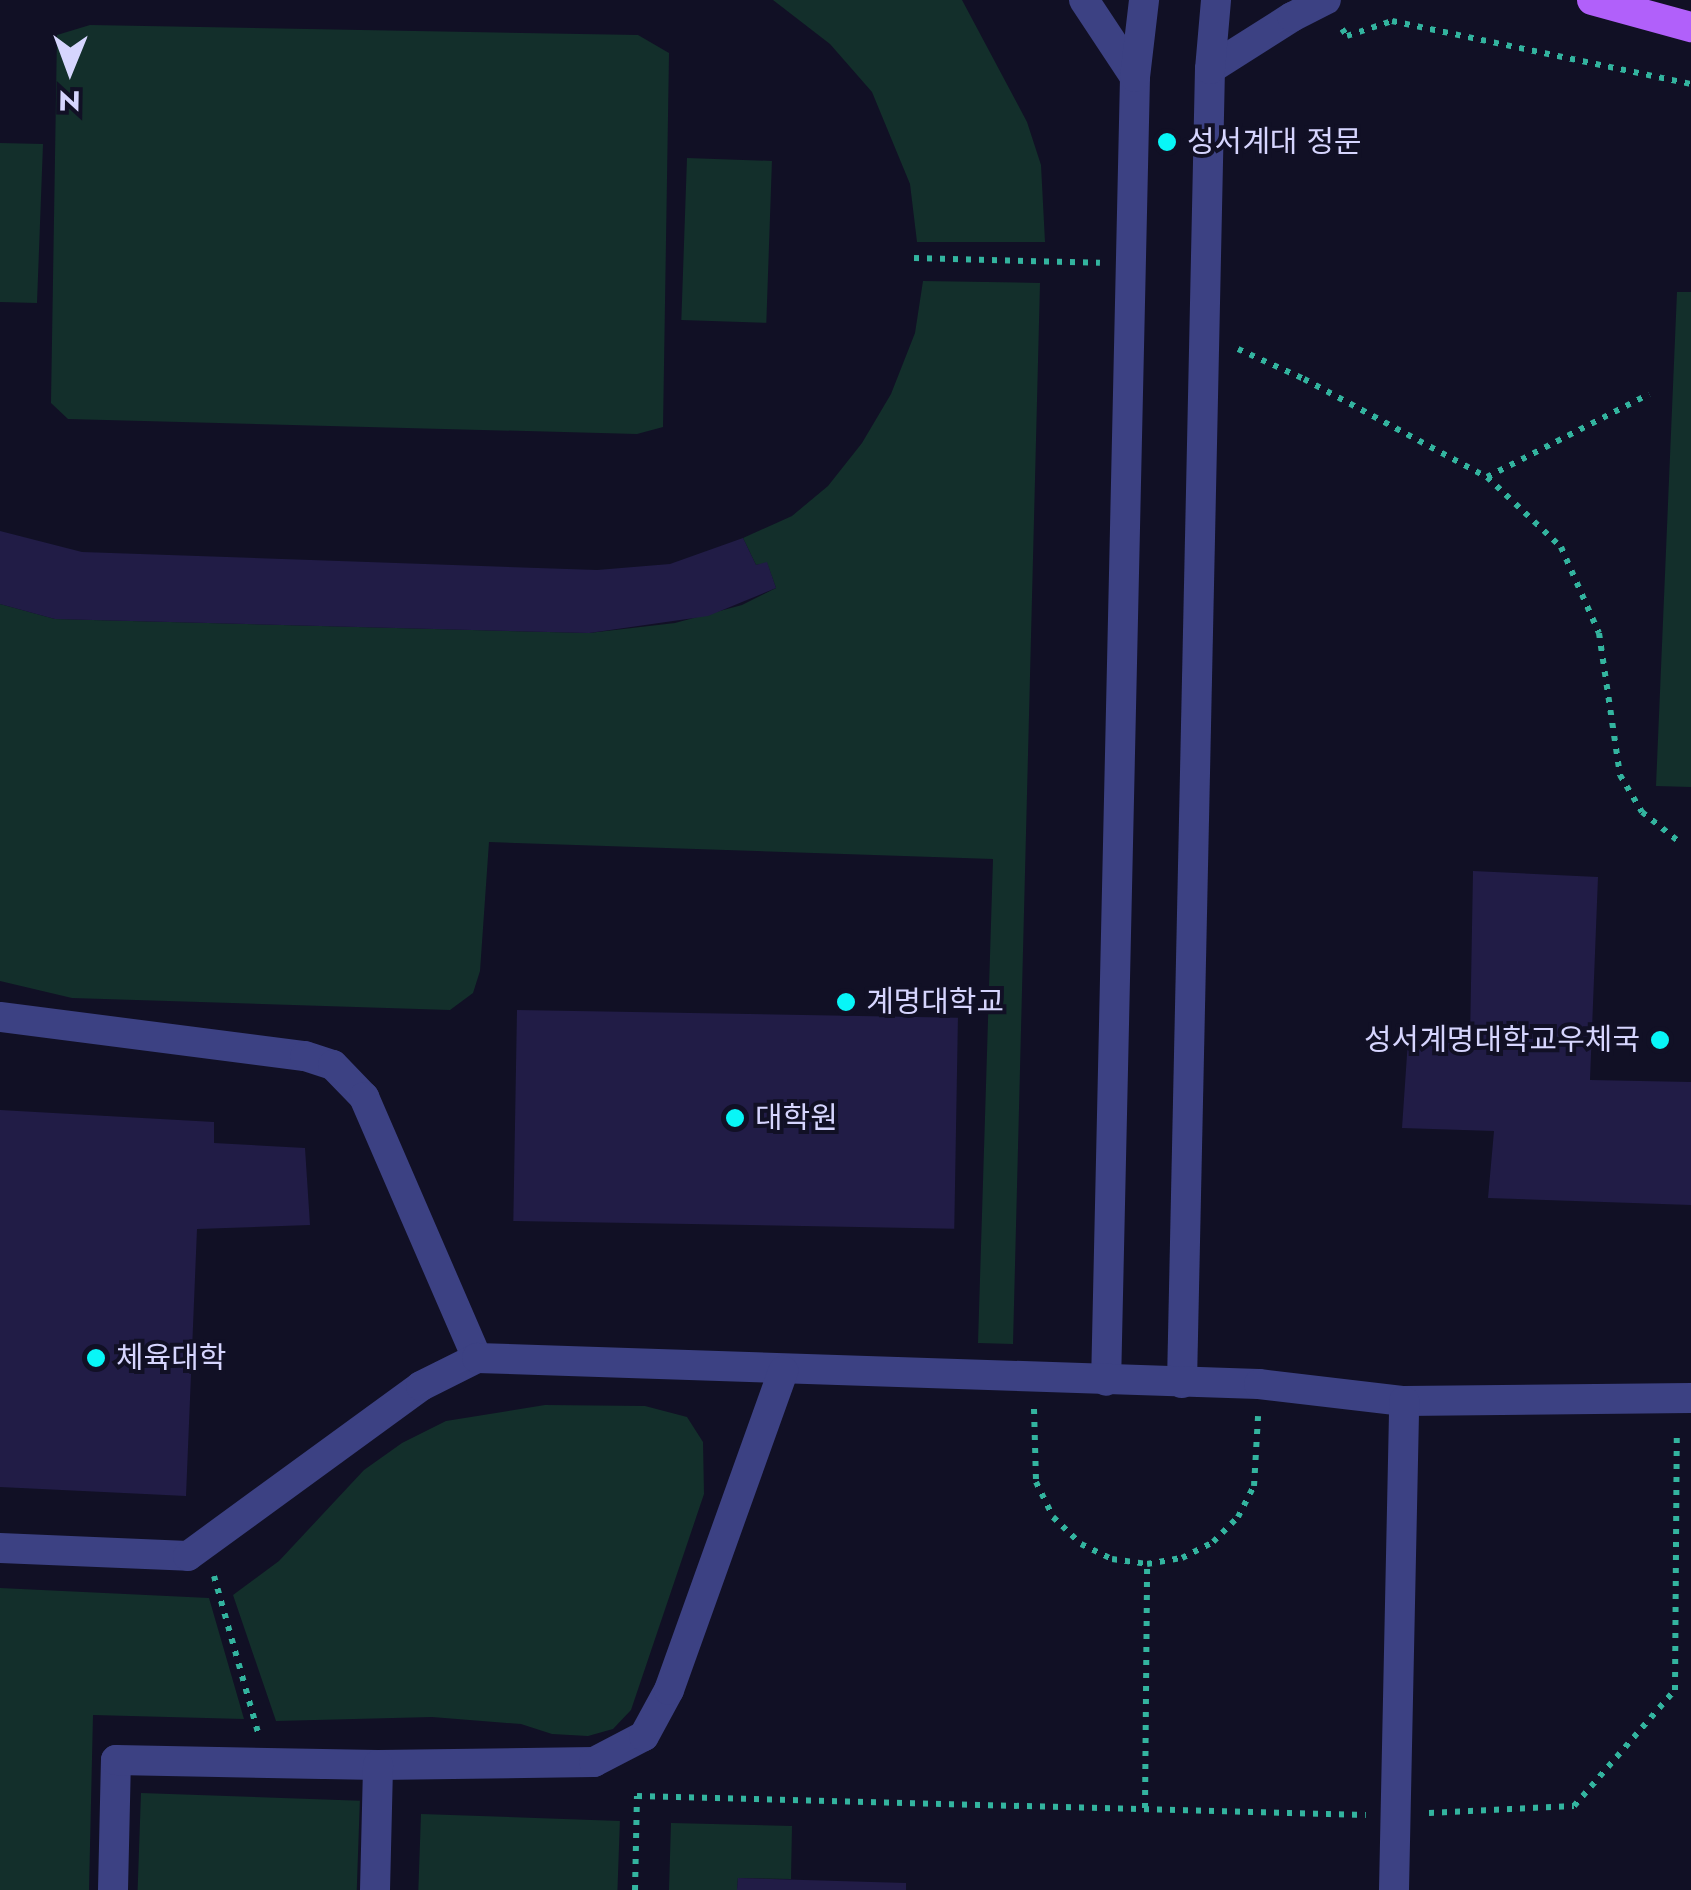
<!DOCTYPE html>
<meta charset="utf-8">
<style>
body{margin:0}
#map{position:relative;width:1691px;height:1890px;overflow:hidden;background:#111025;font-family:Jost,"Noto Sans KR",sans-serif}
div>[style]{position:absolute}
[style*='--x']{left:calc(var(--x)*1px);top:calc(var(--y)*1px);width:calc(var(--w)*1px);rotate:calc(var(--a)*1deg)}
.green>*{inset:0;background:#132f2b;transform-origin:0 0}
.building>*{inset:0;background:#211c46;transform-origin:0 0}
.path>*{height:6px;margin-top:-3px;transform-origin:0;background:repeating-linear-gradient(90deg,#33b49f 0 5px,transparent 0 13px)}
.minor>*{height:30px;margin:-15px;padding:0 15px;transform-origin:15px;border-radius:15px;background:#3c4183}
.major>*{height:30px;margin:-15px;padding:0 15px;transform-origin:15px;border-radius:15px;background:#b160fa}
.dots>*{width:28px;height:28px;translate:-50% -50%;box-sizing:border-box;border:5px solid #111025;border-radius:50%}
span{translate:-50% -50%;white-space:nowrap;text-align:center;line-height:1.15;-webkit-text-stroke:8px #111025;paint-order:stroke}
.poi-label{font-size:30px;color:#d6d5fe}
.left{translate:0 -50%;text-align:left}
.right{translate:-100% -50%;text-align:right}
.north{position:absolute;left:20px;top:20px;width:100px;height:100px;-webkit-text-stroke:8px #111025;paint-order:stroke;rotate:181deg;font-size:28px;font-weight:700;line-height:40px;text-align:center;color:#d6d5fe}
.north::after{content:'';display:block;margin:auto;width:35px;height:45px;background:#d6d5fe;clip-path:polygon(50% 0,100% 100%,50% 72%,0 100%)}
</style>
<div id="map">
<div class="green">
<div style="clip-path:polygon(773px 0,962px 0,1027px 122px,1041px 165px,1045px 242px,917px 242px,910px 184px,872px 92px,830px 44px)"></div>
<div style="clip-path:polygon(90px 25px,638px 35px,669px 53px,663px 427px,637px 434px,68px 419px,51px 403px,57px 35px)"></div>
<div style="clip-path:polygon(0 143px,43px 144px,37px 303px,0 302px)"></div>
<div style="left:687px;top:158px;width:85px;height:162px;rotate:2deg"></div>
<div style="clip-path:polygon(923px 281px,1040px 283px,1013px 1344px,978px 1343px,993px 859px,489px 842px,480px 971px,473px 993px,450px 1010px,72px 998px,0 981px,0 604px,55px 619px,589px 633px,675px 623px,742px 605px,776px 588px,767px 563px,756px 565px,743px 538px,792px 516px,828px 486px,862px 443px,891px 394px,915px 333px)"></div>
<div style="clip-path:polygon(1677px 292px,1691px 292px,1691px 787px,1656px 786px)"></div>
<div style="clip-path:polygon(545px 1405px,645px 1406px,687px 1417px,703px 1442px,704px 1494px,631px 1710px,613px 1729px,588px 1736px,552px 1734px,521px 1724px,432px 1717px,276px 1721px,233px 1595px,279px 1561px,364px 1470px,402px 1443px,446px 1421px)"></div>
<div style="clip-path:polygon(0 1588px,209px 1598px,244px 1719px,93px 1715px,89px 1890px,0 1890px)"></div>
<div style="left:141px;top:1793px;width:219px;height:97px;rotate:2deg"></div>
<div style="left:421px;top:1814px;width:199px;height:76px;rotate:2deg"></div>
<div style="clip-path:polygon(671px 1823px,792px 1826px,791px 1879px,738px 1878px,737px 1890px,669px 1890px)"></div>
</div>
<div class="building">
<div style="clip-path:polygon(0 531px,82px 552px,597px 570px,670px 564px,743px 538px,756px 565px,767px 562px,776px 588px,708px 616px,589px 633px,55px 619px,0 604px)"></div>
<div style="clip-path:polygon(1473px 871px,1598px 877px,1590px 1080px,1691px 1082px,1691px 1205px,1488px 1198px,1494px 1131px,1402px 1128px,1408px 1040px,1470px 1041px)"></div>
<div style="left:517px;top:1010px;width:441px;height:211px;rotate:1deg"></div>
<div style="clip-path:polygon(0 1110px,214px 1122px,214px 1143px,305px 1148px,310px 1225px,197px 1229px,186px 1496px,0 1487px)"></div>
<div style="clip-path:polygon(738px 1878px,906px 1883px,906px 1890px,737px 1890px)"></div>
</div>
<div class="path">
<div style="--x:1342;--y:29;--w:9;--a:54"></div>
<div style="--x:1347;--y:36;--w:47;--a:-18.4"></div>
<div style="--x:1392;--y:21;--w:306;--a:11.9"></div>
<div style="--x:914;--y:258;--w:186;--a:1.5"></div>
<div style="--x:1238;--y:349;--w:72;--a:24.4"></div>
<div style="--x:1304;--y:379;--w:208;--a:28.2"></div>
<div style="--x:1487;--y:477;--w:102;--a:43.4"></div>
<div style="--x:1561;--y:547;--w:94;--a:66.2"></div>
<div style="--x:1599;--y:633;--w:144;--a:81.6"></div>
<div style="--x:1620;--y:775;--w:43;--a:59.3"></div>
<div style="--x:1642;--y:812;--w:51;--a:38.7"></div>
<div style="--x:1487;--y:477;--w:182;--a:-27.1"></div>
<div style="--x:1034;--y:1409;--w:73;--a:88.4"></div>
<div style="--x:1036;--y:1482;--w:39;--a:64"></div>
<div style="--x:1053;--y:1517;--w:39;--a:44"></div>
<div style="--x:1081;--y:1544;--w:34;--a:26"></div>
<div style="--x:1112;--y:1559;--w:35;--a:8"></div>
<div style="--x:1147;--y:1564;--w:36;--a:-10"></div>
<div style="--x:1182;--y:1558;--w:35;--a:-27"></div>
<div style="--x:1213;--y:1542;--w:35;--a:-45"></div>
<div style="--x:1238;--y:1517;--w:35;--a:-63"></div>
<div style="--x:1254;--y:1486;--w:70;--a:-86.7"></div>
<div style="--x:214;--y:1576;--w:163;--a:74.3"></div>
<div style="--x:1145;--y:1808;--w:244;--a:-89.5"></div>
<div style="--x:1429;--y:1813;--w:145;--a:-2.8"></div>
<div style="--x:1574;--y:1806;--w:154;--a:-49"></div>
<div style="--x:1675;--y:1690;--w:258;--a:-89.6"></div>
<div style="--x:635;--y:1890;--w:94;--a:-88.8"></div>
<div style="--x:637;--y:1796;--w:729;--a:1.49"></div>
</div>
<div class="minor">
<div style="--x:1084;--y:0;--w:92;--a:56.5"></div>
<div style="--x:1135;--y:77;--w:1304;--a:91.27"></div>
<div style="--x:1210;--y:69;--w:97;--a:-32.4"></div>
<div style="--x:1292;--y:17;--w:38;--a:-27"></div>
<div style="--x:1135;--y:77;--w:78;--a:-83.3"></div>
<div style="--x:0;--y:1017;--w:307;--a:7.3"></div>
<div style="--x:305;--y:1056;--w:29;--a:18"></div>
<div style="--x:333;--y:1065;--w:45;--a:45.9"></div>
<div style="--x:364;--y:1097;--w:284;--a:66.6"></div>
<div style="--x:1182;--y:1383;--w:1314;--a:-88.78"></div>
<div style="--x:1210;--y:69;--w:69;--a:-85"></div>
<div style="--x:0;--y:1548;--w:188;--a:2.4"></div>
<div style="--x:188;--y:1556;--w:288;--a:-36.1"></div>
<div style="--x:421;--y:1386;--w:63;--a:-26.6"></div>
<div style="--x:477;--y:1358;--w:782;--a:1.9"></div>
<div style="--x:1259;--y:1384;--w:146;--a:6.7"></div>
<div style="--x:1404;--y:1401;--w:287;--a:-0.6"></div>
<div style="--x:113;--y:1890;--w:130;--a:-88.7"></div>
<div style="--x:116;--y:1760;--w:262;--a:1.1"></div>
<div style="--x:378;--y:1765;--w:216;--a:-0.8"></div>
<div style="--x:594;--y:1762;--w:56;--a:-27.5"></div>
<div style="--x:644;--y:1736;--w:52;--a:-61.5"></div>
<div style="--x:669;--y:1690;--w:339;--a:-70.3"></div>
<div style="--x:375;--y:1890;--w:125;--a:-88.6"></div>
<div style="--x:1394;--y:1890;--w:489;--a:-88.8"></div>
</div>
<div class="major">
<div style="--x:1592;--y:0;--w:103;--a:15.3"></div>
</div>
<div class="dots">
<div style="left:1167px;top:142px;background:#08f6f7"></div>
<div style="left:846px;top:1002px;background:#08f6f7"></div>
<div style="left:1660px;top:1040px;background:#08f6f7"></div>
<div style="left:735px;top:1118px;background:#08f6f7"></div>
<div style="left:96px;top:1358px;background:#08f6f7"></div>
</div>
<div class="poi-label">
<span class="left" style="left:1187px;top:142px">성서계대 정문</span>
<span class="left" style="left:866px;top:1002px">계명대학교</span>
<span class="right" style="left:1640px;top:1040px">성서계명대학교우체국</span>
<span class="left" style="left:755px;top:1118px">대학원</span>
<span class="left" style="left:116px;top:1358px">체육대학</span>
</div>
<div class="north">N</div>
</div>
